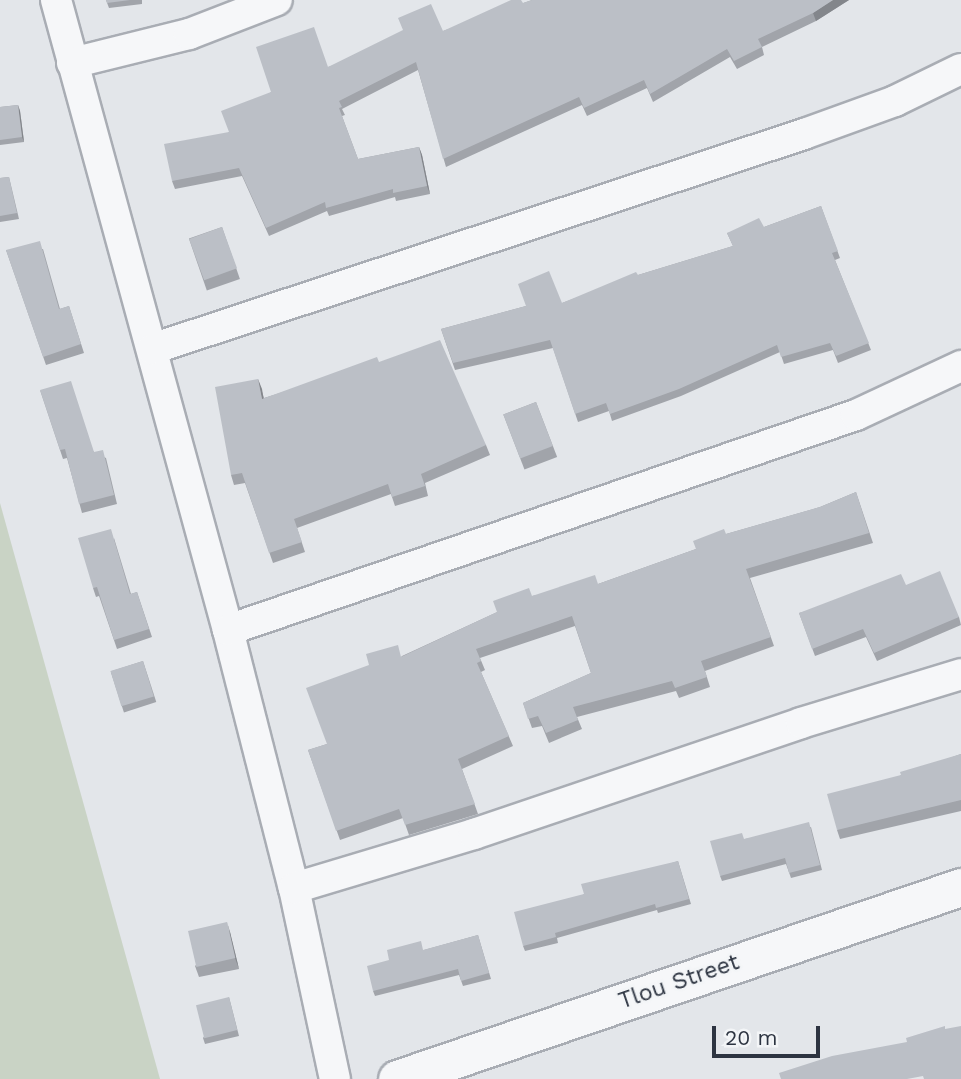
<!DOCTYPE html>
<style>
body{margin:0}
#map{position:relative;width:961px;height:1079px;overflow:hidden;background:#e3e6ea;font-family:"Work Sans",sans-serif}
div>[style]{position:absolute}
[style*='--x']{left:calc(var(--x)*1px);top:calc(var(--y)*1px);width:calc(var(--w)*1px);rotate:calc(var(--a)*1deg)}
.green>*{inset:0;background:#c9d3c5}
.roads{filter:drop-shadow(2px 0 #a9adb4) drop-shadow(-2px 0 #a9adb4) drop-shadow(0 2px #a9adb4) drop-shadow(0 -2px #a9adb4)}
.minor>*{height:30px;margin:-15px;padding:0 15px;transform-origin:15px;border-radius:15px;background:#f6f7f9}
.tertiary>*{height:37px;margin:-18.5px;padding:0 18.5px;transform-origin:18.5px;border-radius:18.5px;background:#f6f7f9}
.wall>*{inset:0;background:#a1a4aa;transform-origin:0 0}
.shaded-wall>*{inset:0;background:#83868b}
.building>*{inset:0;background:#bbbfc6;transform-origin:0 0}
span{translate:-50% -50%;white-space:nowrap;text-align:center;line-height:1.15;-webkit-text-stroke:5px #f3f5f7;paint-order:stroke}
.street-label{font-size:23px;color:#2d3441}
.scale{position:absolute;left:712px;top:1026px;width:108px;height:32px;box-sizing:border-box;border:4px solid #2d3441;border-top:0;padding-left:9px;font-size:21px;line-height:24px;white-space:nowrap;color:#2d3441;-webkit-text-stroke:5px #f3f5f7;paint-order:stroke}
</style>
<div id="map">
<div class="green">
<div style="clip-path:polygon(0 503px,160px 1079px,0 1079px)"></div>
</div>
<div class="roads">
<div class="minor">
<div style="--x:56;--y:0;--w:653;--a:74.73"></div>
<div style="--x:228;--y:630;--w:266;--a:75.7"></div>
<div style="--x:294;--y:888;--w:195;--a:77.9"></div>
<div style="--x:72;--y:63;--w:121;--a:-13.9"></div>
<div style="--x:189;--y:34;--w:94;--a:-21.1"></div>
<div style="--x:152;--y:349;--w:687;--a:-18.25"></div>
<div style="--x:804;--y:134;--w:97;--a:-19.9"></div>
<div style="--x:895;--y:101;--w:73;--a:-25.9"></div>
<div style="--x:228;--y:630;--w:664;--a:-18.9"></div>
<div style="--x:856;--y:415;--w:116;--a:-25"></div>
<div style="--x:294;--y:888;--w:188;--a:-16.7"></div>
<div style="--x:474;--y:834;--w:345;--a:-18.7"></div>
<div style="--x:801;--y:723;--w:167;--a:-17"></div>
</div>
<div class="tertiary">
<div style="--x:397;--y:1079;--w:596;--a:-18.8"></div>
</div>
</div>
<div class="wall">
<div style="clip-path:polygon(106px 0,142px 0,142px 4px,109px 8px)"></div>
<div style="clip-path:polygon(532px 0,849px 0,816px 21px,762px 47px,764px 55px,737px 69px,730px 57px,653px 102px,647px 88px,587px 116px,582px 105px,446px 167px,418px 70px,342px 109px,345px 115px,342px 116px,358px 159px,419px 147px,422px 155px,430px 194px,396px 201px,395px 197px,329px 216px,327px 211px,269px 236px,242px 176px,175px 189px,172px 181px,229px 132px,271px 92px,328px 67px,443px 31px)"></div>
<div style="clip-path:polygon(18px 105px,20px 111px,24px 142px,0 145px,0 107px)"></div>
<div style="clip-path:polygon(9px 177px,19px 219px,0 222px,0 178px)"></div>
<div style="clip-path:polygon(821px 206px,840px 258px,835px 260px,871px 350px,838px 363px,833px 350px,784px 364px,780px 352px,681px 396px,612px 421px,609px 411px,578px 422px,553px 348px,455px 370px,441px 329px,526px 306px,562px 303px,638px 275px,733px 246px,727px 233px,764px 227px)"></div>
<div style="left:222px;top:227px;width:55px;height:35px;rotate:71deg"></div>
<div style="clip-path:polygon(43px 249px,60px 309px,69px 306px,84px 353px,46px 365px,6px 250px)"></div>
<div style="clip-path:polygon(379px 362px,486px 445px,490px 455px,425px 483px,428px 496px,395px 506px,391px 494px,297px 528px,305px 552px,273px 563px,245px 483px,234px 485px,231px 475px,258px 379px,264px 398px)"></div>
<div style="clip-path:polygon(40px 390px,94px 452px,106px 458px,117px 504px,82px 513px,67px 458px,63px 459px)"></div>
<div style="left:536px;top:402px;width:59px;height:35px;rotate:69deg"></div>
<div style="clip-path:polygon(856px 492px,873px 543px,750px 578px,774px 646px,705px 671px,710px 687px,679px 698px,676px 691px,577px 717px,582px 729px,549px 743px,542px 726px,532px 728px,523px 703px,591px 673px,575px 626px,480px 658px,485px 670px,481px 672px,513px 746px,462px 769px,478px 814px,409px 835px,403px 818px,340px 840px,308px 750px,327px 744px,402px 656px,532px 596px,598px 584px,696px 549px,726px 534px,820px 507px)"></div>
<div style="clip-path:polygon(114px 538px,131px 594px,137px 592px,152px 637px,117px 649px,99px 596px,96px 597px,93px 588px)"></div>
<div style="clip-path:polygon(906px 585px,959px 617px,961px 625px,877px 661px,866px 637px,815px 656px,799px 613px)"></div>
<div style="left:143px;top:661px;width:43px;height:34px;rotate:72deg"></div>
<div style="clip-path:polygon(961px 754px,961px 811px,840px 839px,837px 830px,901px 775px)"></div>
<div style="clip-path:polygon(811px 827px,822px 870px,791px 878px,786px 864px,722px 881px,720px 876px,745px 839px)"></div>
<div style="clip-path:polygon(678px 861px,691px 904px,658px 913px,657px 910px,557px 938px,558px 943px,525px 951px,523px 946px,584px 894px)"></div>
<div style="clip-path:polygon(230px 932px,239px 969px,199px 977px,195px 966px)"></div>
<div style="clip-path:polygon(478px 935px,491px 979px,463px 986px,459px 975px,375px 996px,373px 991px,424px 950px)"></div>
<div style="clip-path:polygon(229px 997px,239px 1036px,205px 1044px,203px 1038px)"></div>
</div>
<div class="shaded-wall">
<div style="clip-path:polygon(833px 0,849px 0,816px 21px,813px 13px)"></div>
<div style="clip-path:polygon(18px 105px,20px 111px,24px 142px,22px 137px)"></div>
<div style="clip-path:polygon(419px 147px,422px 155px,430px 194px,427px 186px)"></div>
<div style="clip-path:polygon(258px 379px,262px 389px,265px 408px,262px 399px)"></div>
<div style="clip-path:polygon(227px 922px,230px 932px,239px 969px,235px 958px)"></div>
</div>
<div class="building">
<div style="clip-path:polygon(106px 0,130px 0,107px 3px)"></div>
<div style="clip-path:polygon(511px 0,521px 0,523px 3px,532px 0,833px 0,813px 13px,758px 39px,762px 47px,734px 61px,727px 49px,650px 94px,644px 80px,584px 108px,579px 97px,443px 159px,416px 62px,339px 101px,342px 107px,339px 108px,358px 159px,419px 147px,427px 186px,393px 193px,393px 189px,326px 208px,325px 202px,266px 228px,239px 168px,172px 181px,164px 144px,229px 132px,221px 111px,271px 92px,256px 47px,314px 27px,328px 67px,403px 30px,398px 18px,431px 4px,443px 31px)"></div>
<div style="clip-path:polygon(18px 105px,22px 137px,0 140px,0 107px)"></div>
<div style="clip-path:polygon(9px 177px,17px 213px,0 216px,0 178px)"></div>
<div style="clip-path:polygon(821px 206px,838px 251px,832px 253px,869px 343px,836px 356px,830px 343px,781px 357px,777px 345px,679px 389px,610px 414px,606px 403px,575px 414px,550px 340px,453px 363px,441px 329px,526px 306px,518px 284px,549px 271px,562px 303px,636px 272px,638px 275px,733px 246px,727px 233px,759px 218px,764px 227px)"></div>
<div style="left:222px;top:227px;width:44px;height:35px;rotate:70deg"></div>
<div style="clip-path:polygon(40px 241px,59px 309px,69px 306px,81px 344px,43px 357px,6px 250px)"></div>
<div style="clip-path:polygon(440px 340px,486px 445px,421px 474px,425px 486px,392px 497px,388px 484px,294px 519px,302px 542px,269px 553px,242px 473px,231px 475px,215px 387px,258px 379px,262px 399px,377px 357px,379px 362px)"></div>
<div style="clip-path:polygon(71px 381px,94px 452px,103px 450px,114px 495px,79px 504px,65px 449px,60px 450px,40px 390px)"></div>
<div style="left:536px;top:402px;width:47px;height:35px;rotate:69deg"></div>
<div style="clip-path:polygon(856px 492px,869px 533px,746px 569px,771px 637px,701px 661px,707px 677px,675px 688px,672px 681px,573px 707px,578px 720px,546px 733px,538px 716px,528px 719px,523px 703px,591px 673px,572px 616px,476px 649px,481px 661px,477px 663px,509px 736px,458px 759px,475px 804px,405px 825px,399px 809px,336px 831px,308px 750px,327px 744px,306px 688px,369px 665px,366px 654px,398px 645px,401px 657px,497px 612px,493px 601px,529px 588px,532px 596px,595px 575px,598px 584px,696px 549px,693px 541px,724px 529px,726px 534px,820px 507px)"></div>
<div style="clip-path:polygon(111px 529px,130px 594px,137px 592px,149px 629px,114px 640px,97px 587px,93px 588px,78px 538px)"></div>
<div style="clip-path:polygon(940px 571px,959px 617px,874px 653px,863px 629px,812px 649px,799px 613px,901px 574px,906px 585px)"></div>
<div style="left:143px;top:661px;width:37px;height:34px;rotate:73deg"></div>
<div style="clip-path:polygon(961px 754px,961px 800px,837px 830px,827px 794px,901px 775px,900px 772px)"></div>
<div style="clip-path:polygon(809px 822px,820px 865px,789px 873px,785px 858px,720px 876px,710px 841px,742px 833px,744px 839px)"></div>
<div style="clip-path:polygon(678px 861px,689px 899px,656px 908px,655px 904px,555px 933px,556px 937px,523px 946px,514px 912px,584px 894px,581px 884px)"></div>
<div style="left:227px;top:922px;width:37px;height:40px;rotate:77deg"></div>
<div style="clip-path:polygon(478px 935px,489px 973px,461px 981px,458px 969px,373px 991px,367px 966px,389px 960px,387px 950px,421px 941px,423px 950px)"></div>
<div style="left:229px;top:997px;width:34px;height:34px;rotate:76deg"></div>
<div style="clip-path:polygon(945px 1026px,945px 1029px,961px 1026px,961px 1079px,924px 1079px,923px 1076px,907px 1079px,781px 1079px,779px 1073px,832px 1056px,907px 1042px,906px 1038px)"></div>
</div>
<div class="street-label">
<span style="left:679px;top:982px;rotate:-19deg">Tlou Street</span>
</div>
<div class="scale">20 m</div>
</div>
